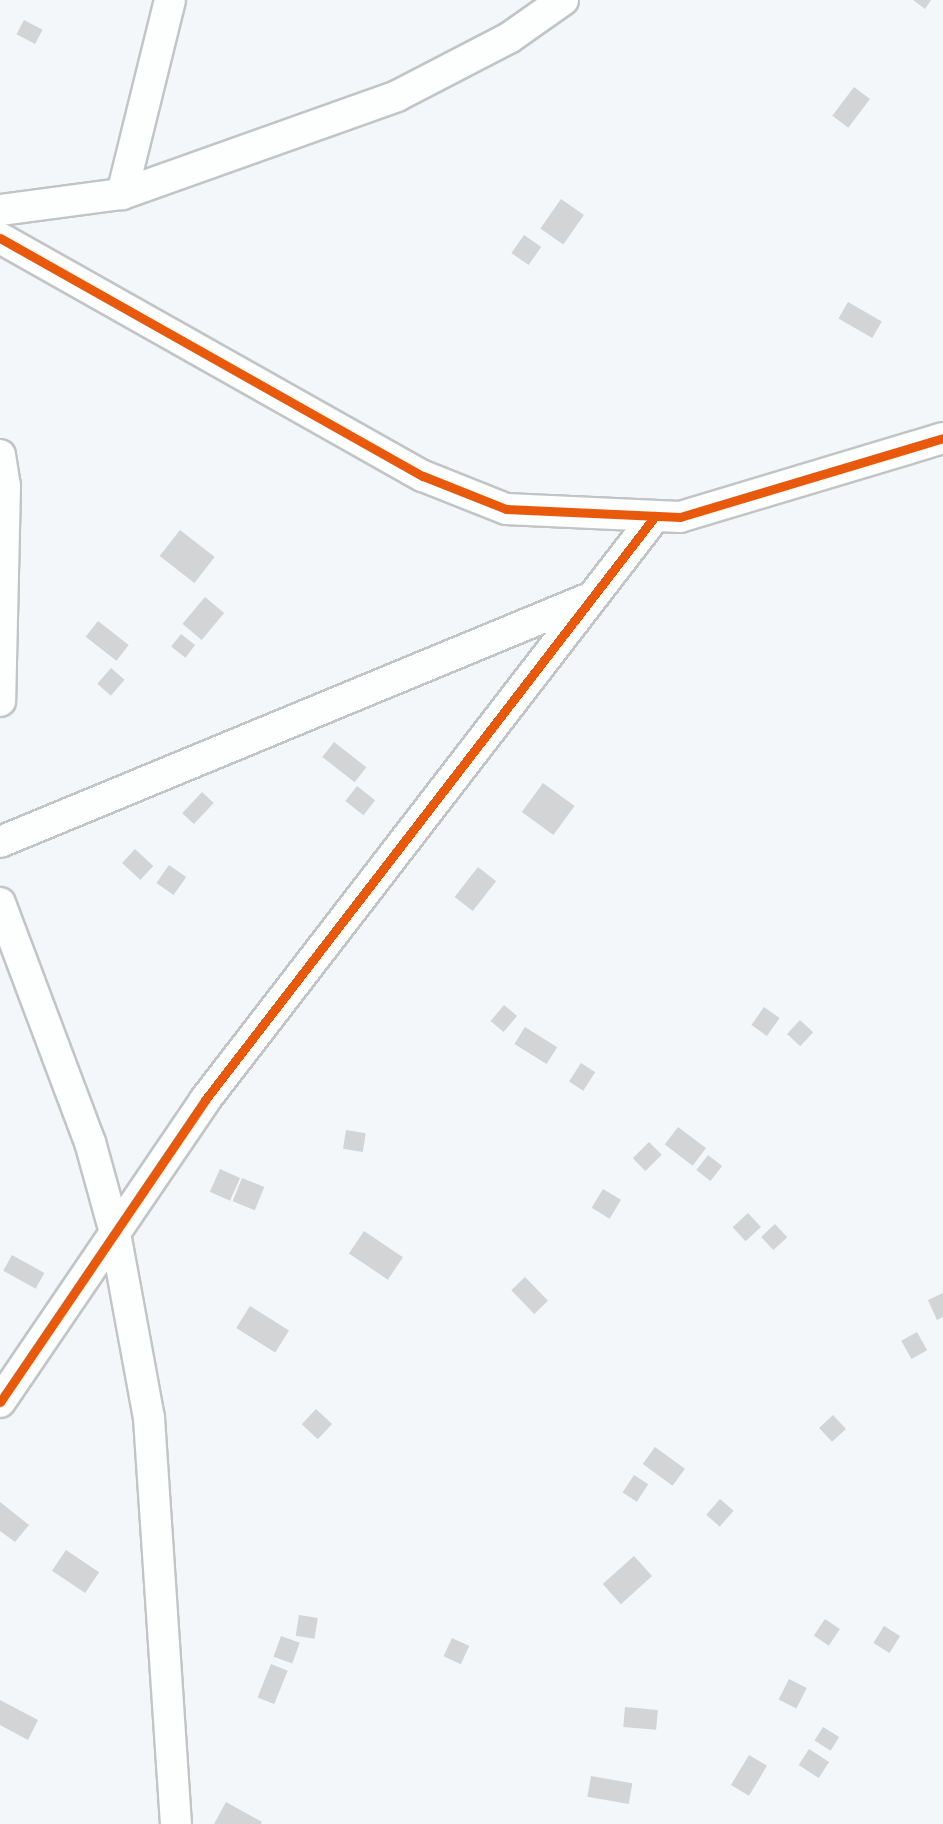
<!DOCTYPE html>
<style>
body{margin:0}
#map{position:relative;width:943px;height:1824px;overflow:hidden;background:#f4f7f9;font-family:Rubik,sans-serif}
div>[style]{position:absolute}
[style*='--x']{left:calc(var(--x)*1px);top:calc(var(--y)*1px);width:calc(var(--w)*1px);rotate:calc(var(--a)*1deg)}
.building>*{inset:0;background:#d2d4d6;transform-origin:0 0}
.roads{filter:drop-shadow(2px 0 #c2c4c6) drop-shadow(-2px 0 #c2c4c6) drop-shadow(0 2px #c2c4c6) drop-shadow(0 -2px #c2c4c6)}
.minor>*{height:30px;margin:-15px;padding:0 15px;transform-origin:15px;border-radius:15px;background:#fdfefe}
.cycleway>*{height:9px;margin:-4.5px;padding:0 4.5px;transform-origin:4.5px;border-radius:4.5px;background:#e8590c}
span{translate:-50% -50%;white-space:nowrap;text-align:center;line-height:1.15;-webkit-text-stroke:5px #fff;paint-order:stroke}
</style>
<div id="map">
<div class="building">
<div style="clip-path:polygon(913px 0,931px 0,925px 9px)"></div>
<div style="left:24px;top:20px;width:21px;height:16px;rotate:28deg"></div>
<div style="left:854px;top:87px;width:20px;height:36px;rotate:37deg"></div>
<div style="left:561px;top:199px;width:28px;height:36px;rotate:35deg"></div>
<div style="left:524px;top:235px;width:21px;height:22px;rotate:35deg"></div>
<div style="left:848px;top:302px;width:39px;height:19px;rotate:30deg"></div>
<div style="left:180px;top:530px;width:44px;height:33px;rotate:38deg"></div>
<div style="left:205px;top:597px;width:25px;height:35px;rotate:40deg"></div>
<div style="left:98px;top:621px;width:39px;height:20px;rotate:38deg"></div>
<div style="left:181px;top:634px;width:18px;height:16px;rotate:38deg"></div>
<div style="left:111px;top:668px;width:18px;height:21px;rotate:41deg"></div>
<div style="left:334px;top:742px;width:41px;height:19px;rotate:38deg"></div>
<div style="left:543px;top:783px;width:39px;height:36px;rotate:36deg"></div>
<div style="left:357px;top:786px;width:23px;height:19px;rotate:38deg"></div>
<div style="left:202px;top:792px;width:16px;height:29px;rotate:43deg"></div>
<div style="left:135px;top:849px;width:25px;height:19px;rotate:43deg"></div>
<div style="left:169px;top:865px;width:21px;height:22px;rotate:35deg"></div>
<div style="left:478px;top:867px;width:23px;height:38px;rotate:38deg"></div>
<div style="left:504px;top:1005px;width:17px;height:21px;rotate:40deg"></div>
<div style="left:764px;top:1007px;width:19px;height:22px;rotate:35deg"></div>
<div style="left:800px;top:1020px;width:18px;height:19px;rotate:43deg"></div>
<div style="left:525px;top:1027px;width:38px;height:20px;rotate:32deg"></div>
<div style="left:581px;top:1063px;width:17px;height:22px;rotate:33deg"></div>
<div style="left:678px;top:1127px;width:35px;height:22px;rotate:37deg"></div>
<div style="left:346px;top:1130px;width:20px;height:19px;rotate:9deg"></div>
<div style="left:649px;top:1142px;width:18px;height:23px;rotate:45deg"></div>
<div style="left:708px;top:1155px;width:18px;height:19px;rotate:38deg"></div>
<div style="left:220px;top:1169px;width:22px;height:25px;rotate:24deg"></div>
<div style="left:242px;top:1178px;width:24px;height:25px;rotate:22deg"></div>
<div style="left:603px;top:1189px;width:21px;height:22px;rotate:31deg"></div>
<div style="left:748px;top:1213px;width:19px;height:21px;rotate:47deg"></div>
<div style="left:775px;top:1224px;width:18px;height:19px;rotate:47deg"></div>
<div style="left:364px;top:1231px;width:47px;height:27px;rotate:34deg"></div>
<div style="left:12px;top:1255px;width:37px;height:18px;rotate:29deg"></div>
<div style="left:525px;top:1277px;width:33px;height:19px;rotate:46deg"></div>
<div style="clip-path:polygon(943px 1293px,943px 1317px,937px 1320px,928px 1300px)"></div>
<div style="left:250px;top:1306px;width:46px;height:26px;rotate:32deg"></div>
<div style="left:917px;top:1332px;width:21px;height:18px;rotate:61deg"></div>
<div style="left:316px;top:1409px;width:22px;height:21px;rotate:43deg"></div>
<div style="left:833px;top:1415px;width:19px;height:19px;rotate:47deg"></div>
<div style="left:655px;top:1447px;width:37px;height:21px;rotate:36deg"></div>
<div style="left:634px;top:1475px;width:17px;height:21px;rotate:33deg"></div>
<div style="left:720px;top:1499px;width:18px;height:21px;rotate:41deg"></div>
<div style="clip-path:polygon(0 1502px,29px 1525px,15px 1542px,0 1531px)"></div>
<div style="left:66px;top:1550px;width:40px;height:25px;rotate:34deg"></div>
<div style="left:634px;top:1556px;width:27px;height:42px;rotate:48deg"></div>
<div style="left:299px;top:1615px;width:19px;height:21px;rotate:9deg"></div>
<div style="left:825px;top:1619px;width:18px;height:20px;rotate:34deg"></div>
<div style="left:884px;top:1626px;width:19px;height:20px;rotate:32deg"></div>
<div style="left:281px;top:1636px;width:20px;height:22px;rotate:20deg"></div>
<div style="left:452px;top:1638px;width:19px;height:20px;rotate:25deg"></div>
<div style="left:271px;top:1664px;width:18px;height:36px;rotate:22deg"></div>
<div style="left:789px;top:1679px;width:20px;height:23px;rotate:27deg"></div>
<div style="clip-path:polygon(0 1700px,38px 1720px,28px 1740px,0 1725px)"></div>
<div style="left:625px;top:1707px;width:33px;height:20px;rotate:5deg"></div>
<div style="left:823px;top:1727px;width:19px;height:16px;rotate:32deg"></div>
<div style="left:809px;top:1749px;width:24px;height:19px;rotate:33deg"></div>
<div style="left:749px;top:1755px;width:21px;height:35px;rotate:31deg"></div>
<div style="left:591px;top:1776px;width:42px;height:21px;rotate:10deg"></div>
<div style="clip-path:polygon(226px 1802px,262px 1822px,261px 1824px,214px 1824px)"></div>
</div>
<div class="roads">
<div class="minor">
<div style="--x:122;--y:194;--w:292;--a:-19.6"></div>
<div style="--x:397;--y:96;--w:126;--a:-27.4"></div>
<div style="--x:509;--y:38;--w:66;--a:-35.1"></div>
<div style="--x:0;--y:210;--w:123;--a:-7.5"></div>
<div style="--x:122;--y:194;--w:200;--a:-76.1"></div>
<div style="--x:0;--y:238;--w:485;--a:29.4"></div>
<div style="--x:423;--y:476;--w:89;--a:21.7"></div>
<div style="--x:506;--y:509;--w:174;--a:2.6"></div>
<div style="--x:680;--y:517;--w:275;--a:-16.7"></div>
<div style="--x:0;--y:455;--w:31;--a:81"></div>
<div style="--x:5;--y:486;--w:215;--a:91.3"></div>
<div style="--x:0;--y:842;--w:633;--a:-22.47"></div>
<div style="--x:0;--y:903;--w:255;--a:69.4"></div>
<div style="--x:90;--y:1142;--w:94;--a:74.6"></div>
<div style="--x:115;--y:1233;--w:188;--a:79.6"></div>
<div style="--x:149;--y:1418;--w:407;--a:86.2"></div>
<div style="--x:0;--y:1402;--w:365;--a:-55.8"></div>
<div style="--x:205;--y:1100;--w:737;--a:-52.38"></div>
</div>
</div>
<div class="cycleway">
<div style="--x:0;--y:238;--w:485;--a:29.4"></div>
<div style="--x:423;--y:476;--w:89;--a:21.7"></div>
<div style="--x:506;--y:509;--w:174;--a:2.6"></div>
<div style="--x:680;--y:517;--w:275;--a:-16.7"></div>
<div style="--x:0;--y:1402;--w:365;--a:-55.8"></div>
<div style="--x:205;--y:1100;--w:737;--a:-52.38"></div>
</div>
</div>
